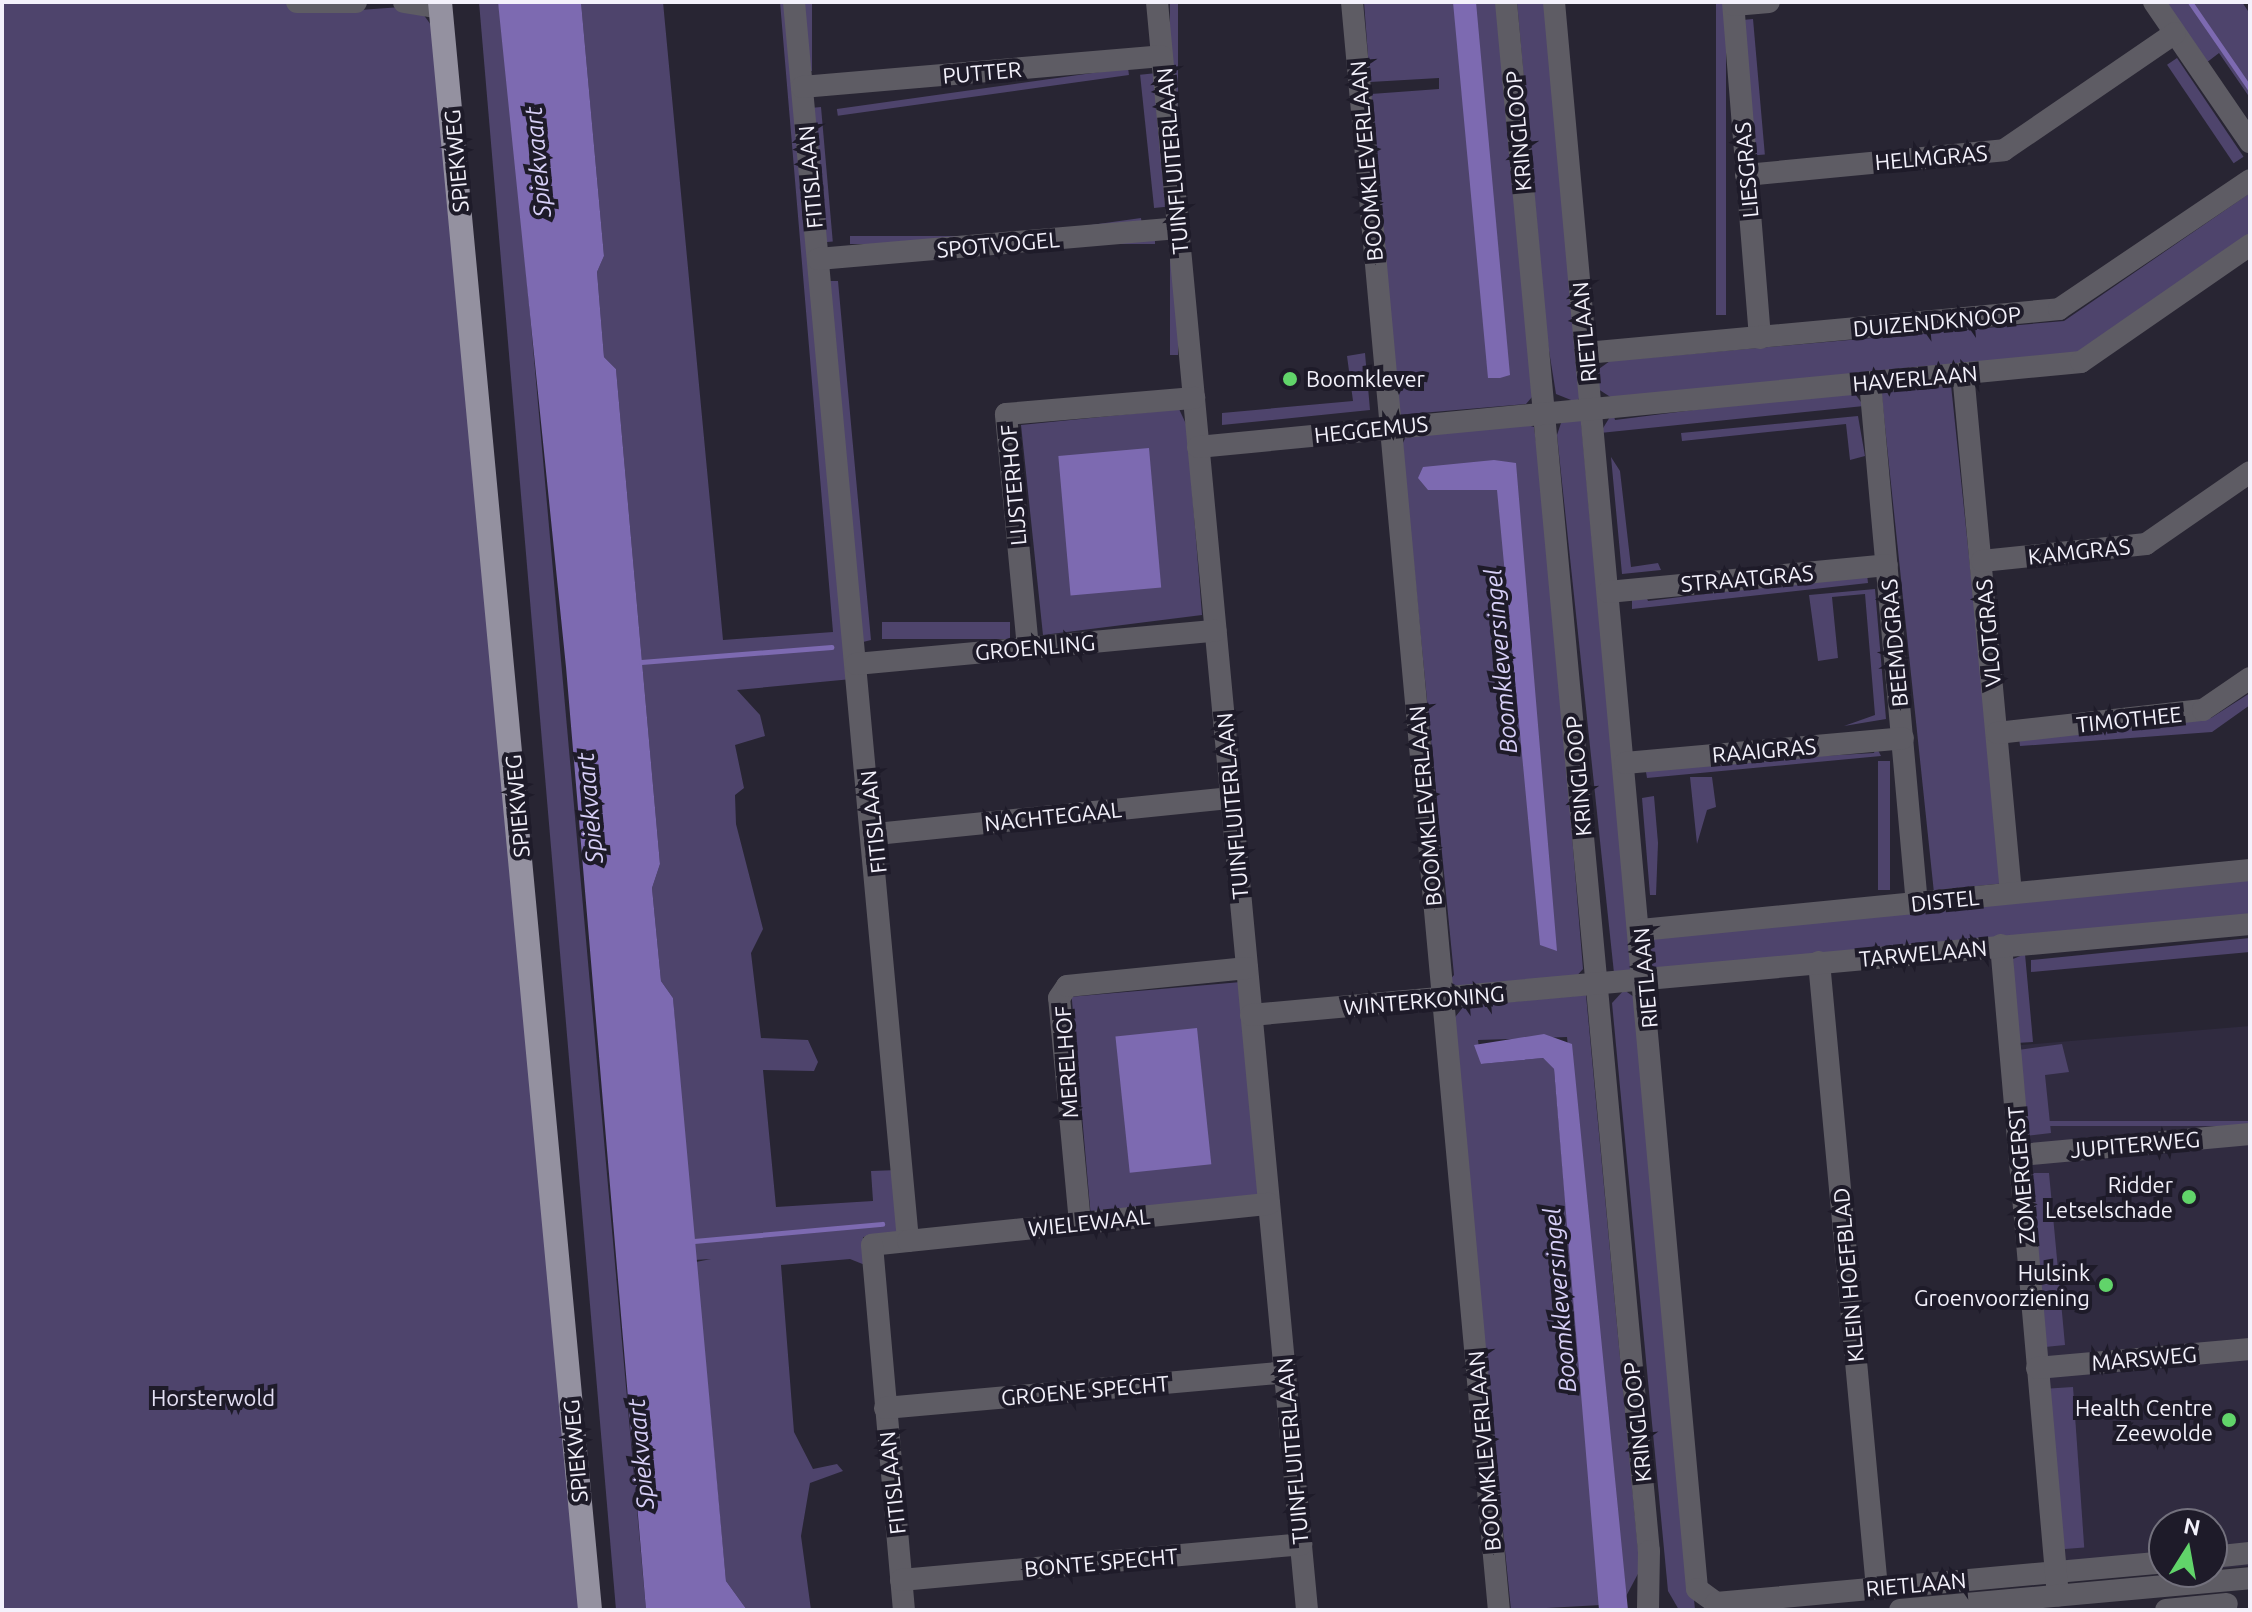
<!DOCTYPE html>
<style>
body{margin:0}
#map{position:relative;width:2252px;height:1612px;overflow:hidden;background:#282533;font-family:Ubuntu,sans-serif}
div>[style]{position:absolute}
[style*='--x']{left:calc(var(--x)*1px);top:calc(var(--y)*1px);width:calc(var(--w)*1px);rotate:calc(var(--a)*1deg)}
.built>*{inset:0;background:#302b40}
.green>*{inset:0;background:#4e446c;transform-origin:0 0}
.water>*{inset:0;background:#7d6ab1;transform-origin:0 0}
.stream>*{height:5px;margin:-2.5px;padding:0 2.5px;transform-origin:2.5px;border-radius:2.5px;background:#7d6ab1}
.minor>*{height:22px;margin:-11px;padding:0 11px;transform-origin:11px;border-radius:11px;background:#5e5c64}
.major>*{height:24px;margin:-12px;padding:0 12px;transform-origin:12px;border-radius:12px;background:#9491a0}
.dots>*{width:22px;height:22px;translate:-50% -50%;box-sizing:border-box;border:4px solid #1e1b29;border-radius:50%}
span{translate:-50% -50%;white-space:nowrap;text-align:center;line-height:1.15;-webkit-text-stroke:8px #1e1b29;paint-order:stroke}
.street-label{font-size:22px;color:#f3f1fb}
.poi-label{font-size:22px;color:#f3f1fb}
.left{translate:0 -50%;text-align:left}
.right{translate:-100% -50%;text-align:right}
.park-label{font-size:22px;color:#e5e1f5}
.water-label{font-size:24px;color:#d8d0f8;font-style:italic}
.frame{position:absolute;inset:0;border:4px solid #f3f1fb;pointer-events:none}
.north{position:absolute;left:2148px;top:1508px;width:80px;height:80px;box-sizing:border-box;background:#1e1b29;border:2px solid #73717d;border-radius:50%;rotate:11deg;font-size:22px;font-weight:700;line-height:32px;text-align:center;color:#f3f1fb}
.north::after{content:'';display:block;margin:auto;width:28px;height:36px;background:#61d46a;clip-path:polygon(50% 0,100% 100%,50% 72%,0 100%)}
</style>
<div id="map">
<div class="built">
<div style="clip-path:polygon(2250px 1026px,2250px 1566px,2212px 1569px,2212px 1524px,2164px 1524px,2164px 1572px,2058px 1582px,2010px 1046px)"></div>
</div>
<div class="green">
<div style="clip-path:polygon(2px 2px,325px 2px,360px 10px,401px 7px,423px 14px,434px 29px,582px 1610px,2px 1610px)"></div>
<div style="clip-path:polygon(479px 2px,498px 2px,506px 46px,646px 1610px,616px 1610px)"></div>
<div style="clip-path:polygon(581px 2px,663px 2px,723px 640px,833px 632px,780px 2px,788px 2px,852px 679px,737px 690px,760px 715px,765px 736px,735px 745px,744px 788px,735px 795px,736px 824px,763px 929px,751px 953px,761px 1038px,808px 1040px,818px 1062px,814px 1071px,763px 1070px,776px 1207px,873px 1201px,871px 1171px,898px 1170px,902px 1224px,894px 1235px,863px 1237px,865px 1265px,850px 1259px,781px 1265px,794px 1432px,813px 1469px,837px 1464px,843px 1471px,810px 1483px,801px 1536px,811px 1610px,747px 1610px,726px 1581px,696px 1262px,711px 1259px,694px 1260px,673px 998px,661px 981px,652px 888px,660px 864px,616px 369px,604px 357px,597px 272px,604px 256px)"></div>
<div style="left:803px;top:2px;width:9px;height:69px"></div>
<div style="left:1170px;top:2px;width:8px;height:353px"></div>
<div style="clip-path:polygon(1364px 2px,1500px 2px,1532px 397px,1526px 404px,1398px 415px,1371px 94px,1439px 89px,1439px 78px,1370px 82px)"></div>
<div style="clip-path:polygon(1517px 2px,1548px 2px,1582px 395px,1576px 402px,1556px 394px,1547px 338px)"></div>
<div style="left:1716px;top:2px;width:10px;height:313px"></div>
<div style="clip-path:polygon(2164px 2px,2242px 2px,2250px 14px,2250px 98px,2219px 53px,2206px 63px)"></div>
<div style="left:1753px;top:19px;width:136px;height:13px;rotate:85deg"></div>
<div style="left:2177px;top:58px;width:119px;height:12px;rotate:56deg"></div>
<div style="left:1128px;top:68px;width:7px;height:294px;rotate:82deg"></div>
<div style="left:1157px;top:73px;width:134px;height:17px;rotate:84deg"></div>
<div style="left:821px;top:107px;width:135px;height:8px;rotate:85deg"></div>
<div style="clip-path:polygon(2250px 193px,2250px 237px,2078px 354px,1612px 398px,1598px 389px,1596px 371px,1610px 361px,2064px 321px)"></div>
<div style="left:1141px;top:218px;width:7px;height:293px;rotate:82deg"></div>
<div style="left:1155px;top:236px;width:8px;height:305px;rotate:90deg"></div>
<div style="clip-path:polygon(830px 281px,838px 281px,852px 435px,871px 640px,863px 642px)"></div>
<div style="clip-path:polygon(1365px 353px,1370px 410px,1222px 425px,1222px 413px,1353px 401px,1347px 356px)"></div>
<div style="left:1951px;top:385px;width:501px;height:70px;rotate:84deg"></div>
<div style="clip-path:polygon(1852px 390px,1864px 406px,1600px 433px,1613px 412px,1615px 420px)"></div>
<div style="clip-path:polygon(1179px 409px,1187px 426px,1202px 615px,1043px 635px,1021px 425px)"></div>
<div style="clip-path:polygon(1858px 416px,1865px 456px,1850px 460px,1846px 424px,1682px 441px,1681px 433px)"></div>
<div style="clip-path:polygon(1562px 420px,1581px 420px,1632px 971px,1614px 973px,1557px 435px)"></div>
<div style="clip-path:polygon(1521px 423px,1534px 427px,1545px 507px,1583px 969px,1573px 980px,1460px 988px,1449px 981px,1454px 975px,1402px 445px,1408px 432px)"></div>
<div style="clip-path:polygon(1611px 457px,1620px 471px,1631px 567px,1658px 563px,1661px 570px,1622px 574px)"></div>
<div style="clip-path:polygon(1867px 574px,1868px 583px,1632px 609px,1632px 595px,1645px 594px,1648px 601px)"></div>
<div style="clip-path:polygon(1875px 589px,1886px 719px,1844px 726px,1875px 715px,1865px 594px,1832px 597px,1838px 658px,1818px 661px,1809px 595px)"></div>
<div style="left:1010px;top:622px;width:17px;height:128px;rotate:90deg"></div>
<div style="clip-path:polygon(2250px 693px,2250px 705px,2212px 732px,2020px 746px,2019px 738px,2211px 718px)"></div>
<div style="clip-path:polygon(1876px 746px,1881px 756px,1647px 778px,1645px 766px,1874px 753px)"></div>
<div style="left:1878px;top:761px;width:12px;height:129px"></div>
<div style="clip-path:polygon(1690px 777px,1712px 777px,1716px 807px,1707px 810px,1697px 844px)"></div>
<div style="clip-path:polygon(1654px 796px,1658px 843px,1656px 895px,1650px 895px,1642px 798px)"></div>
<div style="clip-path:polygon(2250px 880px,2250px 916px,1654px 970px,1647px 955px,1650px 941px,1660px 936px)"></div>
<div style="clip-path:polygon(2250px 938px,2250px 952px,2031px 972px,2031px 960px)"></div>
<div style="clip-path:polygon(2025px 954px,2033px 1042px,2016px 1043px,2013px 959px)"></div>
<div style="left:1241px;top:982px;width:217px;height:170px;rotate:85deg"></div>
<div style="clip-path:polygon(1624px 990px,1640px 1001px,1695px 1610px,1679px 1610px,1668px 1591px,1612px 1003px)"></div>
<div style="clip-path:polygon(1586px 995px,1640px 1570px,1623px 1602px,1567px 1037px,1478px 1040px,1481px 1064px,1543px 1058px,1554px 1069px,1601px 1605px,1511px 1610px,1452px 1021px,1464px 1006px)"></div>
<div style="clip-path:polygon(2062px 1044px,2069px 1072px,2045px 1075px,2051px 1133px,2025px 1136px,2018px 1050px)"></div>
<div style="left:2250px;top:1121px;width:5px;height:211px;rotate:90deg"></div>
<div style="clip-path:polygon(2034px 1173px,2049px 1173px,2065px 1345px,2045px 1347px,2028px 1182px)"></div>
<div style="left:2073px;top:1387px;width:161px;height:23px;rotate:86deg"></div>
</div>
<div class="water">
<div style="clip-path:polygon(498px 2px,581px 2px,604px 256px,597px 272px,604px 357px,616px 369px,660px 864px,652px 888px,661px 981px,673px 998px,726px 1581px,747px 1610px,646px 1610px,566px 667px)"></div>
<div style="clip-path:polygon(1453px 2px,1476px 2px,1510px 375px,1500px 378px,1488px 378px)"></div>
<div style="left:1149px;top:448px;width:140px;height:91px;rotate:85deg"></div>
<div style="clip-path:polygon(1494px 460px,1516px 463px,1557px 951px,1540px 945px,1497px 490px,1428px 490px,1418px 478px,1423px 467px)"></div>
<div style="left:1197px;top:1028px;width:137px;height:82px;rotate:84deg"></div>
<div style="clip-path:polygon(1544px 1034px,1572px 1044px,1628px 1610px,1599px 1610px,1554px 1069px,1543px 1058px,1481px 1064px,1474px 1045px)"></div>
</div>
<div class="stream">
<div style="--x:2190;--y:2;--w:106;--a:55.4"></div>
<div style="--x:641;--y:662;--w:191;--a:-4.5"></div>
<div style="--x:694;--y:1241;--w:189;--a:-5.2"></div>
</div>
<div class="minor">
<div style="--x:297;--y:2;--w:59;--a:0"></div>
<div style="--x:404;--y:2;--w:37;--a:9"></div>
<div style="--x:794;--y:2;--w:1244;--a:84.74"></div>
<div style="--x:908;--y:1241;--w:36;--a:174"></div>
<div style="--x:872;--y:1245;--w:366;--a:85"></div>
<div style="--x:1157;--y:2;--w:1615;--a:84.67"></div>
<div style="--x:1352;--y:2;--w:1615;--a:84.78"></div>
<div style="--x:1506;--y:2;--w:1556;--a:84.73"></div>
<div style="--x:1649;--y:1551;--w:59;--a:91"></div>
<div style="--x:1554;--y:2;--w:1593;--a:84.85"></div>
<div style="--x:1697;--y:1589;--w:24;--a:36"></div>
<div style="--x:1716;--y:1603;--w:450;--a:-5.2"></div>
<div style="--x:1733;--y:2;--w:337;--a:85.4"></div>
<div style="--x:2154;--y:2;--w:170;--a:55.6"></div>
<div style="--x:1734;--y:5;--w:35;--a:-5"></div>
<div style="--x:802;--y:87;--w:361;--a:-4.9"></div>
<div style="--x:1746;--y:175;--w:259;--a:-5.5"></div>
<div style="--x:2004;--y:150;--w:207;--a:-34.4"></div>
<div style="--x:818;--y:259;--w:361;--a:-4.9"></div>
<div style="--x:1586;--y:353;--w:475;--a:-5.3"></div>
<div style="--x:2059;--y:309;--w:230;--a:-34"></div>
<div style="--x:1963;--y:373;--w:522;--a:84.73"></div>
<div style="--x:1870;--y:382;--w:524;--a:84.86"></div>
<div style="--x:1198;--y:447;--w:887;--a:-5.5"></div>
<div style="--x:2081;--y:362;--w:206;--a:-34.7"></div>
<div style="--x:1982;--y:561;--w:165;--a:-5.9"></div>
<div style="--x:2146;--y:544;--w:126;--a:-34.7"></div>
<div style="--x:1608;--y:592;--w:280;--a:-5.5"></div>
<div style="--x:1028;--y:648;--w:235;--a:-95.4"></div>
<div style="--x:1006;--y:414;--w:189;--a:-4.9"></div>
<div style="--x:856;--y:664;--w:361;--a:-5.3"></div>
<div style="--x:1997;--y:733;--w:207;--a:-6.4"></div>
<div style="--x:2203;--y:710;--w:57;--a:-34.2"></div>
<div style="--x:1625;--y:763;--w:279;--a:-5.1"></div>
<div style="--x:876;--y:834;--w:357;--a:-5.8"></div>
<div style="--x:1641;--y:930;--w:612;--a:-5.63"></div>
<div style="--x:2001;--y:945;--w:653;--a:85"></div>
<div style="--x:1819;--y:962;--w:629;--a:84.71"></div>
<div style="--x:1251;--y:1015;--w:1003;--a:-5.2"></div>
<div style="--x:2020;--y:1155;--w:231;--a:-5.2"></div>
<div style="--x:1080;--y:1223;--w:226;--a:-95.3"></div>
<div style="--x:1059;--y:998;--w:14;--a:-56"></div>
<div style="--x:1067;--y:986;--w:181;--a:-5.7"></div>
<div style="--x:908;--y:1241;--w:363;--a:-5.9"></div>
<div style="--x:2037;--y:1368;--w:214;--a:-5.1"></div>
<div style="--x:885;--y:1408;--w:402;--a:-5.1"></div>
<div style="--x:2212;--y:1557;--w:38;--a:-6"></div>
<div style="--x:901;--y:1580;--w:402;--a:-5.1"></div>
<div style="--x:1900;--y:1610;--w:351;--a:-5.2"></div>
<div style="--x:2166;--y:1610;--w:61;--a:-5.6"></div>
</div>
<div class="major">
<div style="--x:440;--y:2;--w:1615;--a:84.67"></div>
</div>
<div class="dots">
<div style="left:1290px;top:379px;background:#61d46a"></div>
<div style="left:2189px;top:1197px;background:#61d46a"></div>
<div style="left:2106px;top:1285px;background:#61d46a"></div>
<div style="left:2229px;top:1420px;background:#61d46a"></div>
</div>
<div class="street-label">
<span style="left:982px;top:72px;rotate:-5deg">PUTTER</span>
<span style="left:1518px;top:131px;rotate:-95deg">KRINGLOOP</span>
<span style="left:1931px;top:157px;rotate:-5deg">HELMGRAS</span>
<span style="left:456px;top:161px;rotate:-95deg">SPIEKWEG</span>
<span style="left:1172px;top:161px;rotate:-95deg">TUINFLUITERLAAN</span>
<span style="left:1366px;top:161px;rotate:-95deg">BOOMKLEVERLAAN</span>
<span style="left:1746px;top:170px;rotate:-95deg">LIESGRAS</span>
<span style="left:810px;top:177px;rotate:-95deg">FITISLAAN</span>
<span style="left:998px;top:244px;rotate:-5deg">SPOTVOGEL</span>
<span style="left:1937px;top:321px;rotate:-5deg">DUIZENDKNOOP</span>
<span style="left:1584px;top:332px;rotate:-95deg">RIETLAAN</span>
<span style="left:1915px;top:378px;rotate:-5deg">HAVERLAAN</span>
<span style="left:1371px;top:429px;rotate:-6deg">HEGGEMUS</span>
<span style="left:1013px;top:485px;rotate:-95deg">LIJSTERHOF</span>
<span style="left:2079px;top:551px;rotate:-6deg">KAMGRAS</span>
<span style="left:1747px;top:578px;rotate:-5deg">STRAATGRAS</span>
<span style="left:1988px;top:633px;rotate:-95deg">VLOTGRAS</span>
<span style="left:1894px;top:643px;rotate:-95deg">BEEMDGRAS</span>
<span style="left:1035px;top:647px;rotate:-5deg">GROENLING</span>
<span style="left:2129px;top:719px;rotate:-6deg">TIMOTHEE</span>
<span style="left:1764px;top:750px;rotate:-5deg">RAAIGRAS</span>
<span style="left:1578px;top:776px;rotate:-95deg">KRINGLOOP</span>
<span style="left:517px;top:806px;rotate:-95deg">SPIEKWEG</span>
<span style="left:1232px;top:806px;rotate:-95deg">TUINFLUITERLAAN</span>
<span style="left:1425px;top:806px;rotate:-95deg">BOOMKLEVERLAAN</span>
<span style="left:1053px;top:816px;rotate:-6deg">NACHTEGAAL</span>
<span style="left:873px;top:822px;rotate:-96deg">FITISLAAN</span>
<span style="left:1945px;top:900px;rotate:-6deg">DISTEL</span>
<span style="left:1923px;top:953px;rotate:-5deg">TARWELAAN</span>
<span style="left:1645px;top:978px;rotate:-95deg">RIETLAAN</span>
<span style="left:1424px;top:1000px;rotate:-5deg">WINTERKONING</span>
<span style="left:1066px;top:1062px;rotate:-94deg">MERELHOF</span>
<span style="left:2135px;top:1144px;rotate:-5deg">JUPITERWEG</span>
<span style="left:2021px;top:1175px;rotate:-95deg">ZOMERGERST</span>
<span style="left:1089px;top:1222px;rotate:-6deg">WIELEWAAL</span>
<span style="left:1848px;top:1275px;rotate:-95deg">KLEIN HOEFBLAD</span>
<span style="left:2144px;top:1358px;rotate:-5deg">MARSWEG</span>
<span style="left:1085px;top:1390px;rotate:-5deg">GROENE SPECHT</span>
<span style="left:1637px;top:1422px;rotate:-96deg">KRINGLOOP</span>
<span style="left:575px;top:1451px;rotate:-95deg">SPIEKWEG</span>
<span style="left:1292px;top:1451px;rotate:-95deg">TUINFLUITERLAAN</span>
<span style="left:1484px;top:1451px;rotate:-95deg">BOOMKLEVERLAAN</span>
<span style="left:892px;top:1483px;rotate:-96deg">FITISLAAN</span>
<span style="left:1101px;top:1562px;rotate:-5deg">BONTE SPECHT</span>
<span style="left:1916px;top:1584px;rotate:-5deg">RIETLAAN</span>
</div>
<div class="poi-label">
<span class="left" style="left:1306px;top:379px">Boomklever</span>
<span class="right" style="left:2173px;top:1197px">Ridder<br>Letselschade</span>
<span class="right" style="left:2090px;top:1285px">Hulsink<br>Groenvoorziening</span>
<span class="right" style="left:2213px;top:1420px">Health Centre<br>Zeewolde</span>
</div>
<div class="park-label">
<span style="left:213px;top:1398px">Horsterwold</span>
</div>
<div class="water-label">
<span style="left:538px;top:162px;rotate:-95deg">Spiekvaart</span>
<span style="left:1501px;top:661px;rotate:-95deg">Boomkleversingel</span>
<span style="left:590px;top:808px;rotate:-95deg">Spiekvaart</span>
<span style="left:1560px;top:1300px;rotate:-95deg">Boomkleversingel</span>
<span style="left:641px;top:1454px;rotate:-95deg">Spiekvaart</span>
</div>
<div class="frame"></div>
<div class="north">N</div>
</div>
